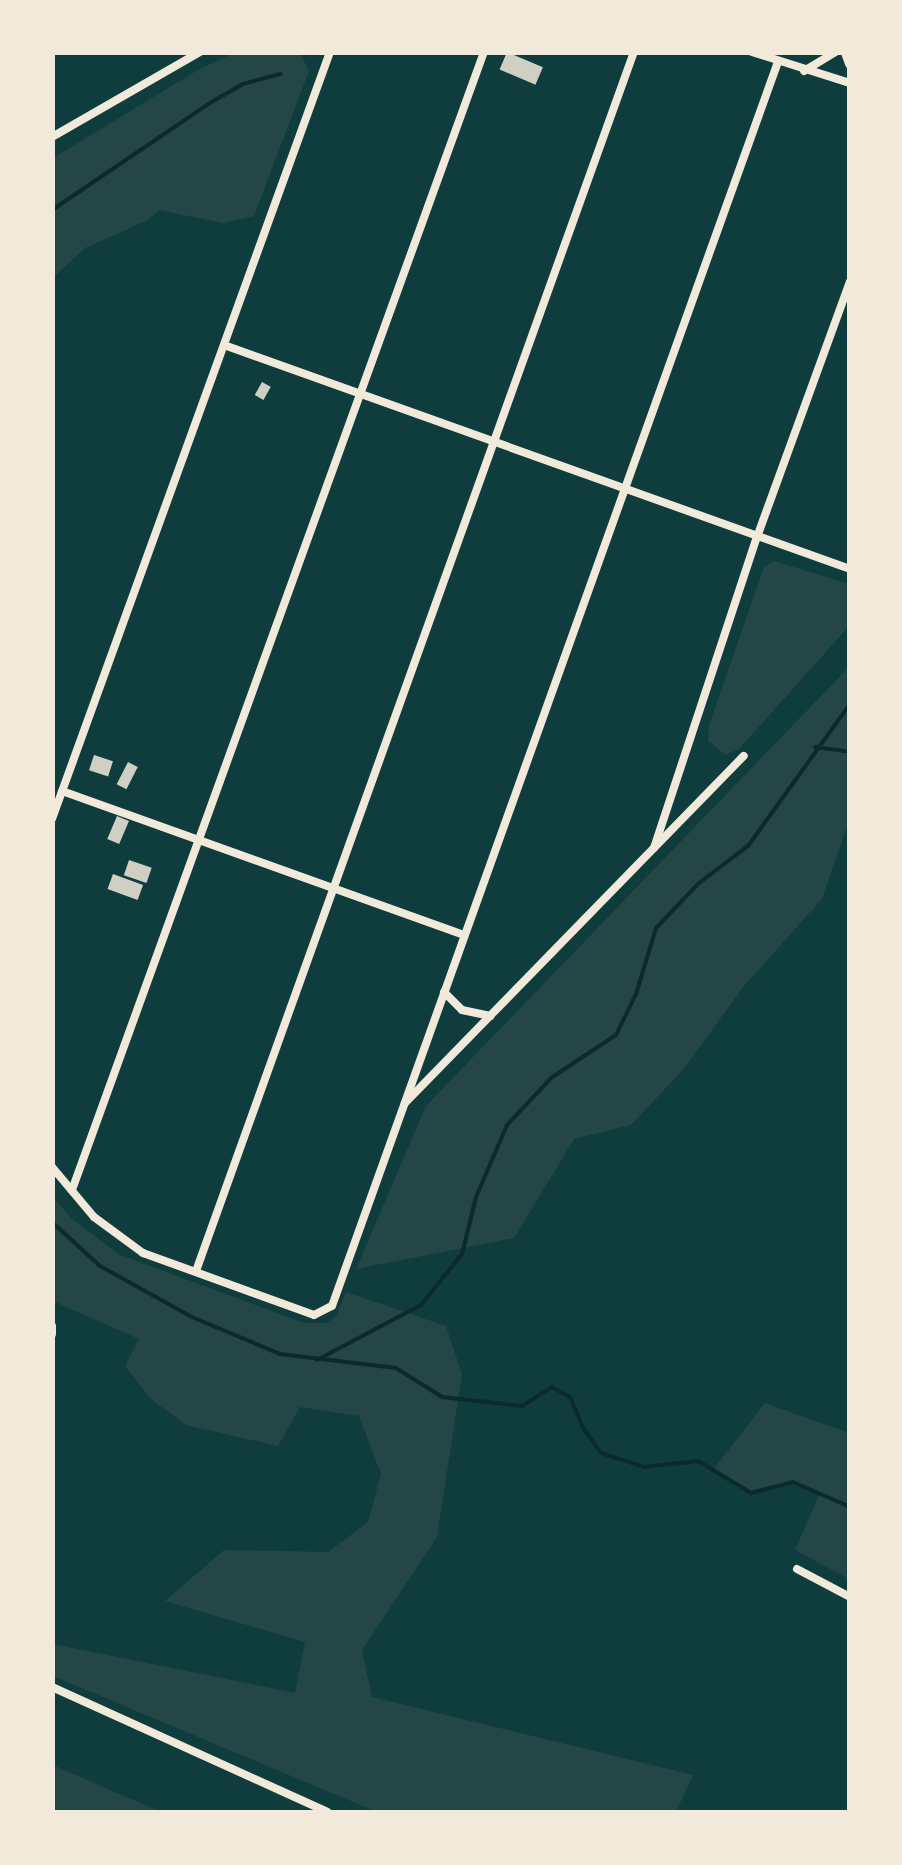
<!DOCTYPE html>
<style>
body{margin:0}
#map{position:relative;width:902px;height:1865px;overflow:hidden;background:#0f3d3e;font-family:"IBM Plex Serif",serif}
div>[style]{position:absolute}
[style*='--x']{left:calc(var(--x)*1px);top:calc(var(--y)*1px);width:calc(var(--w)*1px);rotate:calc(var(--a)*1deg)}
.green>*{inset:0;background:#244646}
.stream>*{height:4px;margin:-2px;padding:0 2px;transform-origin:2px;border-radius:2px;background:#0a2a2b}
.building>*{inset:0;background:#cfcfc3;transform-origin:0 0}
.minor>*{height:8px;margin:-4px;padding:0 4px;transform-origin:4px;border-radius:4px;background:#f1e9da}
.secondary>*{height:11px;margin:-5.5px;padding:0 5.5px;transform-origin:5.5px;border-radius:5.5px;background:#f1e9da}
span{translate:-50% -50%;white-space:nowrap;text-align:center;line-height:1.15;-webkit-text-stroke:10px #f1e9da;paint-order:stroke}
.frame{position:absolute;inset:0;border:55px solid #f1e9da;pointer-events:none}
</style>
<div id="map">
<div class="green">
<div style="clip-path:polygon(236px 52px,300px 53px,309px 71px,254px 216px,223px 223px,159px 210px,148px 220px,85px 248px,53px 278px,53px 158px,198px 70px)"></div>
<div style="clip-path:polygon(774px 561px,849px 584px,849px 626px,739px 749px,726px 755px,708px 741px,709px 725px,764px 567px)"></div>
<div style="clip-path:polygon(849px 667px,849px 820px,822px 899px,744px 986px,682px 1071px,631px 1125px,574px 1139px,514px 1238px,356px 1269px,426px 1106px)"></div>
<div style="clip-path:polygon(52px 1196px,71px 1218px,118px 1254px,304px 1323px,327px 1323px,336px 1316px,346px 1292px,446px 1326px,462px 1374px,437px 1537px,362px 1650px,372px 1697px,693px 1775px,677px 1810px,682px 1812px,377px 1812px,53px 1676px,53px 1644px,295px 1693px,305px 1642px,165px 1601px,224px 1550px,328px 1552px,368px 1522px,381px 1474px,359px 1416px,300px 1407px,278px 1446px,186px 1425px,151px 1399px,125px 1366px,139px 1339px,53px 1301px)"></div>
<div style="clip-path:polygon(765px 1403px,849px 1433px,849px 1579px,795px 1550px,820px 1493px,793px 1483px,751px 1493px,713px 1470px)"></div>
<div style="clip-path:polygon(53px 1765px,161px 1812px,53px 1812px)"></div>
</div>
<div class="stream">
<div style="--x:52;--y:210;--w:191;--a:-34.1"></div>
<div style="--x:210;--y:103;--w:38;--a:-30"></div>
<div style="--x:243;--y:84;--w:39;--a:-15"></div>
<div style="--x:815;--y:747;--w:35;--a:8"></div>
<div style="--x:52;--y:1222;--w:65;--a:42.5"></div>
<div style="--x:100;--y:1266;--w:105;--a:29"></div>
<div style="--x:192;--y:1317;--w:95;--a:22.8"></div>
<div style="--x:280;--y:1354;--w:117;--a:6.9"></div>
<div style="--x:396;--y:1368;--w:54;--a:32.2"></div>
<div style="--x:442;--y:1397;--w:81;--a:6.4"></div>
<div style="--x:522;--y:1406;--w:36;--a:-32"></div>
<div style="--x:552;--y:1387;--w:21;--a:29"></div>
<div style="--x:570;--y:1397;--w:34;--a:67"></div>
<div style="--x:583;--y:1428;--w:31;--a:54"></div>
<div style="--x:601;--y:1453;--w:45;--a:18"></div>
<div style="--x:644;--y:1467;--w:54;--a:-6.3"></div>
<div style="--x:698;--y:1461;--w:62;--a:31.1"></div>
<div style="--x:751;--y:1493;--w:43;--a:-14.7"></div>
<div style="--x:793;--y:1482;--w:62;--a:23.7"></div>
<div style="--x:317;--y:1360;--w:118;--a:-27.9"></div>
<div style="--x:421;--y:1305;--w:65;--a:-51.2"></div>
<div style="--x:462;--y:1254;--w:59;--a:-76.2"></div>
<div style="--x:476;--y:1197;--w:78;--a:-66.7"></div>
<div style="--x:507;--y:1125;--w:64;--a:-46.9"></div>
<div style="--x:551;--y:1078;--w:78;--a:-33.5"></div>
<div style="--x:616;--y:1035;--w:46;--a:-64"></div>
<div style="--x:636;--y:994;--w:69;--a:-73.1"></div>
<div style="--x:656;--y:928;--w:62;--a:-46.3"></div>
<div style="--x:699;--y:883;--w:61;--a:-37.1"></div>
<div style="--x:748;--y:846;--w:175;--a:-54.3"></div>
</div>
<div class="building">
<div style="left:507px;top:52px;width:39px;height:19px;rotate:23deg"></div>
<div style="left:262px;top:382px;width:10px;height:15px;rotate:29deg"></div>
<div style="left:94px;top:755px;width:20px;height:16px;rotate:18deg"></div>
<div style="left:128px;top:762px;width:11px;height:25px;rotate:27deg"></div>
<div style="left:117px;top:816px;width:13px;height:25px;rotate:23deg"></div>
<div style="left:129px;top:860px;width:24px;height:16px;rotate:19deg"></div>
<div style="left:113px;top:874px;width:32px;height:16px;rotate:20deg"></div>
</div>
<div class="minor">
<div style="--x:752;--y:52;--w:103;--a:17.6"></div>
<div style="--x:804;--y:71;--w:37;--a:-31"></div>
<div style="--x:52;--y:137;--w:171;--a:-29.9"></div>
<div style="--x:224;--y:345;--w:665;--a:19.69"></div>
<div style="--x:62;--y:791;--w:427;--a:19.7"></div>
<div style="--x:52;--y:819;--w:816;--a:-70.08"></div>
<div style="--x:654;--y:848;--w:328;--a:-71.7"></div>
<div style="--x:757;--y:537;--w:272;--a:-70"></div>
<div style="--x:444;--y:992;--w:25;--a:45"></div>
<div style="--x:462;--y:1010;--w:29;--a:12"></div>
<div style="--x:405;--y:1103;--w:485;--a:-45.7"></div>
<div style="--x:52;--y:1167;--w:65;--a:50"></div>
<div style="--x:94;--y:1217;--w:61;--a:36.3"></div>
<div style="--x:143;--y:1253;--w:182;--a:19.9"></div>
<div style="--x:314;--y:1315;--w:20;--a:-27"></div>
<div style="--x:332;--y:1306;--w:1322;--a:-70.28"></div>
<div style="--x:72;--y:1190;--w:1210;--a:-70.1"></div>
<div style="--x:196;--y:1271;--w:1295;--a:-70.24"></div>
<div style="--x:52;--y:1326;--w:8;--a:90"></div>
<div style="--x:797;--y:1569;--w:60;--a:27.8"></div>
<div style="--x:52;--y:1687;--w:302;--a:24.4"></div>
</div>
<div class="secondary">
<div style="--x:846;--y:52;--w:12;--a:70"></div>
</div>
<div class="frame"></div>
</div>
